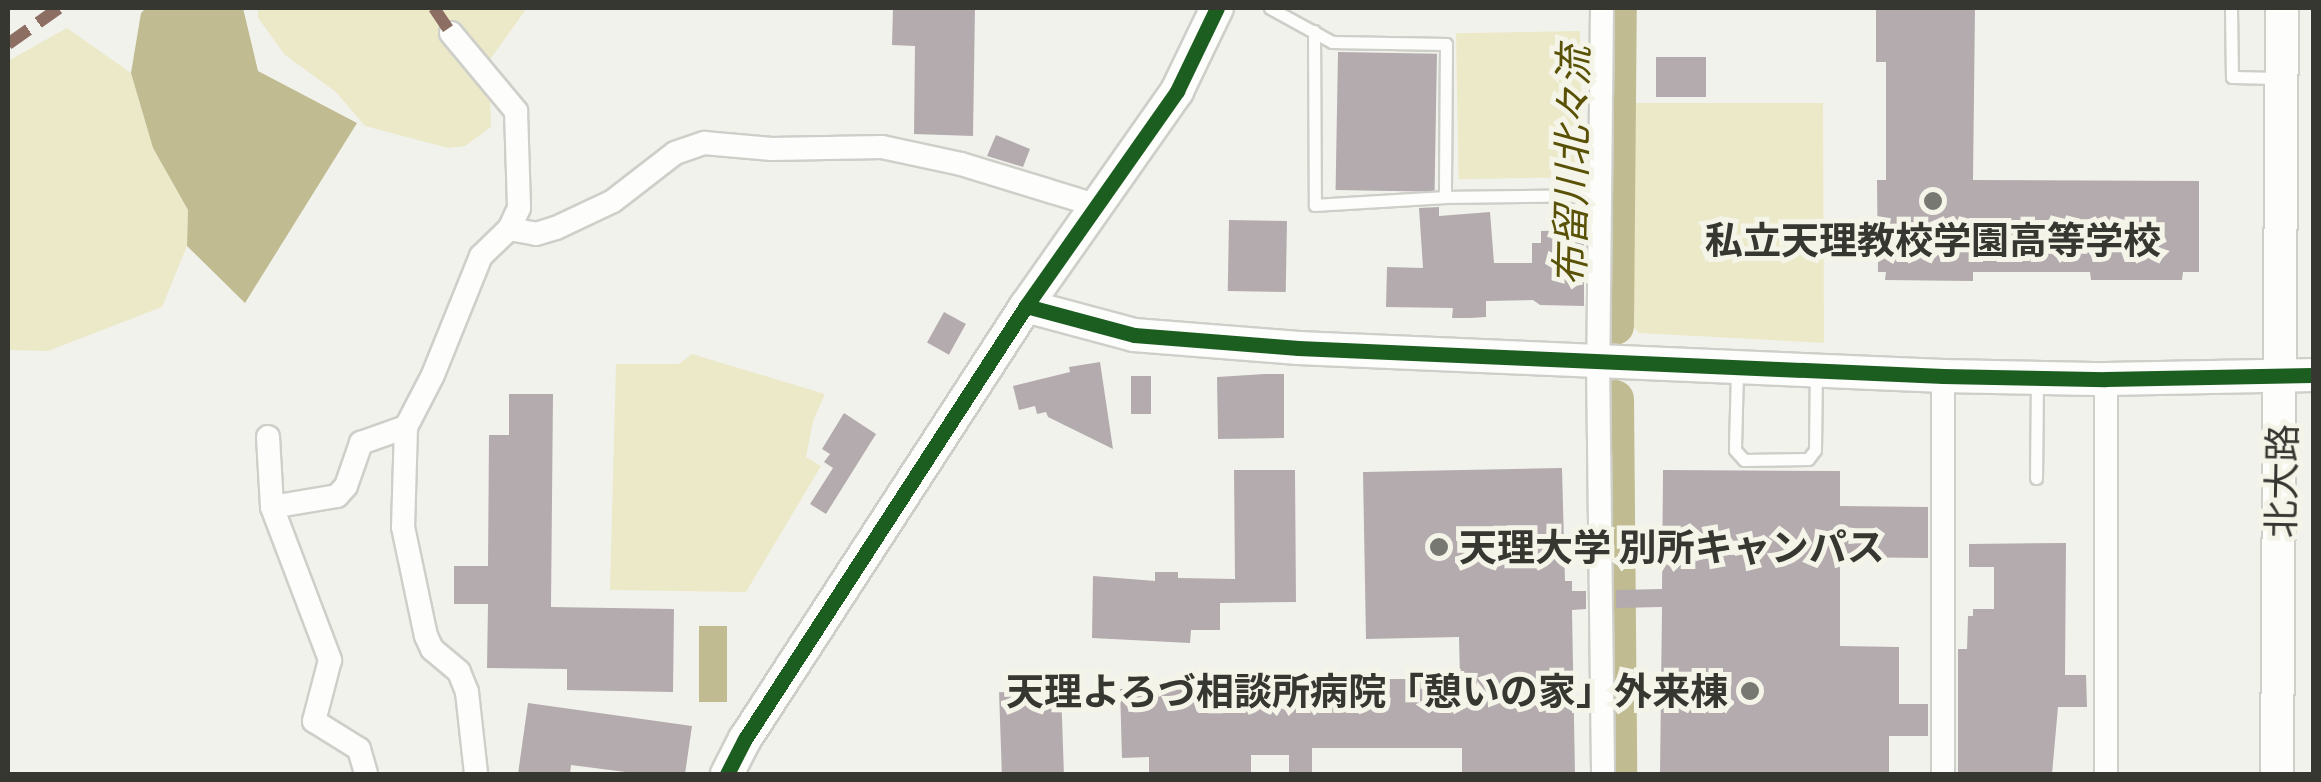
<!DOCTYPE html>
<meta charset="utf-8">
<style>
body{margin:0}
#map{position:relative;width:2321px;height:782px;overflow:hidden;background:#f2f2ec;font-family:"PT Sans Narrow","Noto Sans JP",sans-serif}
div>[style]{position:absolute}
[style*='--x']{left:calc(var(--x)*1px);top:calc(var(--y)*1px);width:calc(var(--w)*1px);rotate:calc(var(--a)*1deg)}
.green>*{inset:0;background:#ebe9c8;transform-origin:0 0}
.water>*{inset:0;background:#c0bb90;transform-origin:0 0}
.river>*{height:38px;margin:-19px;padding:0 19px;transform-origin:19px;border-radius:19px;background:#c0bb90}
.building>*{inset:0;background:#b4abaf;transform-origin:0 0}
.roads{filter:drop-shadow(2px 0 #cfcfca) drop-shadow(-2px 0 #cfcfca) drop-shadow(0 2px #cfcfca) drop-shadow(0 -2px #cfcfca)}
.lane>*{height:11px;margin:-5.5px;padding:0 5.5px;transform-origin:5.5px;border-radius:5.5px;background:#fdfdfc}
.street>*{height:22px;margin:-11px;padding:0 11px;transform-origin:11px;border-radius:11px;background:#fdfdfc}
.secondary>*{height:32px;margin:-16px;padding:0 16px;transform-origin:16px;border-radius:16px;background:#fdfdfc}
.quiet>*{height:12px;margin-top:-6px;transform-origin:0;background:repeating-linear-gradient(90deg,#8d6e63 0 25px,transparent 0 37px)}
.cycleway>*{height:15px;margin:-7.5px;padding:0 7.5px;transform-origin:7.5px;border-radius:7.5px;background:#1b5e20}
.dots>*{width:28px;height:28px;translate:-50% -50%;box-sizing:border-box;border:5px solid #f5f4e9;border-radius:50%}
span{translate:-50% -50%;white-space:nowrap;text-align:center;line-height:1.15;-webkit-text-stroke:10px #f5f4e9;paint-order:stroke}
.poi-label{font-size:38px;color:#373732;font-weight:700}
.left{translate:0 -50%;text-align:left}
.right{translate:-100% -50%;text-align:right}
.street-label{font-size:38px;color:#373732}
.water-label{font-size:40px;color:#595105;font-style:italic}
.frame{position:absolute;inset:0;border:10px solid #373732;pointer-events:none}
</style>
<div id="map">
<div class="green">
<div style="clip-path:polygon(258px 8px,527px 8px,489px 61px,491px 127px,465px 146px,448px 148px,365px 126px,336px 92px,285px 55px,258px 18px)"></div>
<div style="clip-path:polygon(67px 28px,131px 73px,153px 148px,188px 210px,187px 246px,162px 307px,48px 351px,8px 350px,8px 61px)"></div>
<div style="left:1580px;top:31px;width:146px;height:124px;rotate:89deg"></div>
<div style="clip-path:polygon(1625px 103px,1823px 103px,1824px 343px,1639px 333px,1627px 319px)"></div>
<div style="clip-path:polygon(692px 354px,825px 394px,813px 421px,806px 457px,821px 466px,746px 592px,610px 590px,616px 364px,679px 364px)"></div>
</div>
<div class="water">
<div style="clip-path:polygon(146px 8px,243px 8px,258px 71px,357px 123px,245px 303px,187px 246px,188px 210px,153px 148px,131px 73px,141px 13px)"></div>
<div style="left:699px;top:626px;width:28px;height:76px"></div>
</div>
<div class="river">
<div style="--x:1615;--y:326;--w:318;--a:-89.5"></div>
<div style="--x:1615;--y:399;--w:375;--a:89.5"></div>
</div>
<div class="building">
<div style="clip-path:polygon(893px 8px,975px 8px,973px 136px,914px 134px,915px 46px,892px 45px)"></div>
<div style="clip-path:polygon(1876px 8px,1975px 8px,1973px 180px,2199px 181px,2199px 272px,2183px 272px,2182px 280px,2091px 280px,2090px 272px,1973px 272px,1973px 281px,1885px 280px,1886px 272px,1878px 272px,1877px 180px,1886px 180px,1886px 62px,1876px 62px)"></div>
<div style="left:1338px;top:52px;width:99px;height:138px;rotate:1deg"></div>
<div style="left:1656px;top:57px;width:50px;height:40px"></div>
<div style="clip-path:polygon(996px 135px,1030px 149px,1023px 167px,987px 156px)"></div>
<div style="clip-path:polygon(1439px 207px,1439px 216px,1490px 212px,1494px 263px,1532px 263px,1532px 243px,1541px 243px,1541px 231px,1584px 230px,1584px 306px,1540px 305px,1533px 300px,1486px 301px,1486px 317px,1470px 318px,1452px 318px,1453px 308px,1386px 307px,1387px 267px,1423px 268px,1419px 208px)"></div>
<div style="left:1229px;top:220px;width:58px;height:71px;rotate:1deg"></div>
<div style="left:944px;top:312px;width:25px;height:35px;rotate:29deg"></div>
<div style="clip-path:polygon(1100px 362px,1113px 449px,1048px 417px,1046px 412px,1037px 414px,1035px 406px,1019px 410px,1013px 386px,1070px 372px,1069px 367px)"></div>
<div style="clip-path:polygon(1265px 374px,1284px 374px,1284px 438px,1218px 439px,1217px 377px)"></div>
<div style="left:1131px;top:376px;width:20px;height:38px"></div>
<div style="clip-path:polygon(509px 394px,553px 394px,551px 607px,674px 609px,673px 692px,567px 690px,567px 669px,487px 668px,488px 604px,454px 604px,454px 566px,488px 566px,489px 435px,509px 435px)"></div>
<div style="clip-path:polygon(844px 413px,876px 434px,826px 514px,810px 504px,833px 468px,824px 462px,830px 454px,822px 449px)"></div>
<div style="clip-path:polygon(1562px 468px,1565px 581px,1572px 581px,1572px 591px,1586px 591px,1586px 609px,1572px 610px,1575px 774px,1462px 774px,1462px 748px,1312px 748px,1312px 774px,1289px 774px,1289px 755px,1251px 755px,1251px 774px,1149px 774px,1149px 757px,1122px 758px,1120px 689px,1275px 685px,1275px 679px,1460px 679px,1459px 637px,1366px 639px,1363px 472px)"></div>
<div style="clip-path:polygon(1234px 470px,1295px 470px,1296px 602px,1220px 603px,1220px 630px,1191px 630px,1190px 643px,1092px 638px,1093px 576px,1155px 581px,1155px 572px,1178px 572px,1178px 578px,1235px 579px)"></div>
<div style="clip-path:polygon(1663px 470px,1840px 471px,1840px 506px,1928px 507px,1928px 558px,1840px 557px,1840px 646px,1899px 647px,1899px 704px,1928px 704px,1928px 736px,1889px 736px,1889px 774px,1660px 774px,1662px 607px,1616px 608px,1616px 590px,1662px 589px)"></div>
<div style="clip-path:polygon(2066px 543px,2065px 675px,2086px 675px,2087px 707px,2058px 707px,2052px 774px,1958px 774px,1958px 649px,1967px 649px,1968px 616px,1973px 616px,1973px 609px,1994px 609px,1994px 567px,1969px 567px,1969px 544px)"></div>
<div style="left:1061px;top:690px;width:84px;height:62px;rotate:88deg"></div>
<div style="clip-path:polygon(528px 703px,692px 726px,685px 774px,641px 774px,571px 765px,570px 774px,518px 774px)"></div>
</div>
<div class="roads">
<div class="lane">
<div style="--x:1270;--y:8;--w:71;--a:28.7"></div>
<div style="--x:1332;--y:42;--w:114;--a:1"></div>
<div style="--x:1446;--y:44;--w:153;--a:90.4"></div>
<div style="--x:1445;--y:197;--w:155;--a:-0.7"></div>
<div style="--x:2231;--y:8;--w:69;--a:89.2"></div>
<div style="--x:2232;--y:77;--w:46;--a:1.2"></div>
<div style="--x:1314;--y:31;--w:174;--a:89.7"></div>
<div style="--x:1315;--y:205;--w:130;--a:-3.5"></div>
<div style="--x:1737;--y:371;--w:79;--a:91.5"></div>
<div style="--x:1735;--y:450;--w:13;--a:48"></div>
<div style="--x:1744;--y:460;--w:64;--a:-0.9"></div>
<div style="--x:1808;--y:459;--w:11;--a:-52"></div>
<div style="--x:1815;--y:450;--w:77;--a:-89.3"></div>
<div style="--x:2036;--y:478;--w:96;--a:-89.4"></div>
</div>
<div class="street">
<div style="--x:1602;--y:8;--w:353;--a:90.6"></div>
<div style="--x:1598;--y:361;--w:413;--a:89.3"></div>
<div style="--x:451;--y:33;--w:102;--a:50.2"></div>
<div style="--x:516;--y:111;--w:97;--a:88.2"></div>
<div style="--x:519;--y:208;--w:23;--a:115"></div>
<div style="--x:509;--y:229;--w:39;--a:136"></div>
<div style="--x:481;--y:256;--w:128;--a:112"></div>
<div style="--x:433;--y:375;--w:59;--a:117.4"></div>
<div style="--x:406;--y:427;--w:100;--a:91.7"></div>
<div style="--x:403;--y:527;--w:111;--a:78.1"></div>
<div style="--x:426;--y:636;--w:14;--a:65"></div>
<div style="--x:432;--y:649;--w:35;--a:40"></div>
<div style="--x:459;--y:672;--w:22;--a:68"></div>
<div style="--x:467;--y:692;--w:82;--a:83.7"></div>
<div style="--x:509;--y:229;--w:27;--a:10"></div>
<div style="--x:536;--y:234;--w:21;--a:-17"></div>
<div style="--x:556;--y:228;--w:63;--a:-25.3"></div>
<div style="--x:613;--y:201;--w:78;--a:-37.7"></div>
<div style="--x:675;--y:153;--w:31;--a:-19"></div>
<div style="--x:704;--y:143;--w:68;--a:5"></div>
<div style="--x:772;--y:149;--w:110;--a:-1"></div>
<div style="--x:882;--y:147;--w:81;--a:12.1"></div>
<div style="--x:961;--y:164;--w:140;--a:17"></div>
<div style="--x:1943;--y:376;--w:398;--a:90"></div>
<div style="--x:2106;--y:379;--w:395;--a:90"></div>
<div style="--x:268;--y:437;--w:70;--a:86.7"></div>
<div style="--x:272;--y:507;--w:164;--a:69.2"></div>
<div style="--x:330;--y:660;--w:63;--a:104.7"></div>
<div style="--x:314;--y:721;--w:53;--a:31.9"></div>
<div style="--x:359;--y:749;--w:26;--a:74"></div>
<div style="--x:272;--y:507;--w:66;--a:-9.6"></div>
<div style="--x:337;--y:496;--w:13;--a:-48"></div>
<div style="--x:346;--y:486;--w:46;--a:-70.8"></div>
<div style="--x:361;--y:443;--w:48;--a:-19.6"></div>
</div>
<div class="secondary">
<div style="--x:1026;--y:306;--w:112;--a:15"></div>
<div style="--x:1134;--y:335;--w:165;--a:4.5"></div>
<div style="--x:1298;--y:348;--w:646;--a:2.49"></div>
<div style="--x:1943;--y:376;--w:163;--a:1.1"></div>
<div style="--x:2106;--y:379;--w:208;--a:-1.1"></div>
<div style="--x:727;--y:774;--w:39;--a:-63"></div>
<div style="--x:745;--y:739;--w:516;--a:-57.02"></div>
<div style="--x:1026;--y:306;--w:263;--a:-54.9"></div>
<div style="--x:1177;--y:91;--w:92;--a:-64.3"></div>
<div style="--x:2277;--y:774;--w:766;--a:-89.63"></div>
</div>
</div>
<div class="quiet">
<div style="--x:434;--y:8;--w:30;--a:56"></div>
<div style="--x:8;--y:44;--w:62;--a:-35.2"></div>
</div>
<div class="cycleway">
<div style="--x:1026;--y:306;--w:112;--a:15"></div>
<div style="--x:1134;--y:335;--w:165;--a:4.5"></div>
<div style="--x:1298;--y:348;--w:646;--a:2.49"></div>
<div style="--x:1943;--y:376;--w:163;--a:1.1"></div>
<div style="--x:2106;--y:379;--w:208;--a:-1.1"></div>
<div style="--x:727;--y:774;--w:39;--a:-63"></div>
<div style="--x:745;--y:739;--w:516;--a:-57.02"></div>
<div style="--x:1026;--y:306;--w:263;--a:-54.9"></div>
<div style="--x:1177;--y:91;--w:92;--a:-64.3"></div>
</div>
<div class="dots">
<div style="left:1933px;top:201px;background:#787873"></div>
<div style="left:1439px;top:547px;background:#787873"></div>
<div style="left:1750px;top:691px;background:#787873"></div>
</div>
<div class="poi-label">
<span style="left:1933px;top:240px">私立天理教校学園高等学校</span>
<span class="left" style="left:1459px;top:547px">天理大学 別所キャンパス</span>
<span class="right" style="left:1728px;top:691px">天理よろづ相談所病院「憩いの家」外来棟</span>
</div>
<div class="street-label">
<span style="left:2281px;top:481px;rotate:-89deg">北大路</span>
</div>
<div class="water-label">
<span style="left:1571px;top:166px;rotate:-89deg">布留川北々流</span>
</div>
<div class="frame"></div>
</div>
